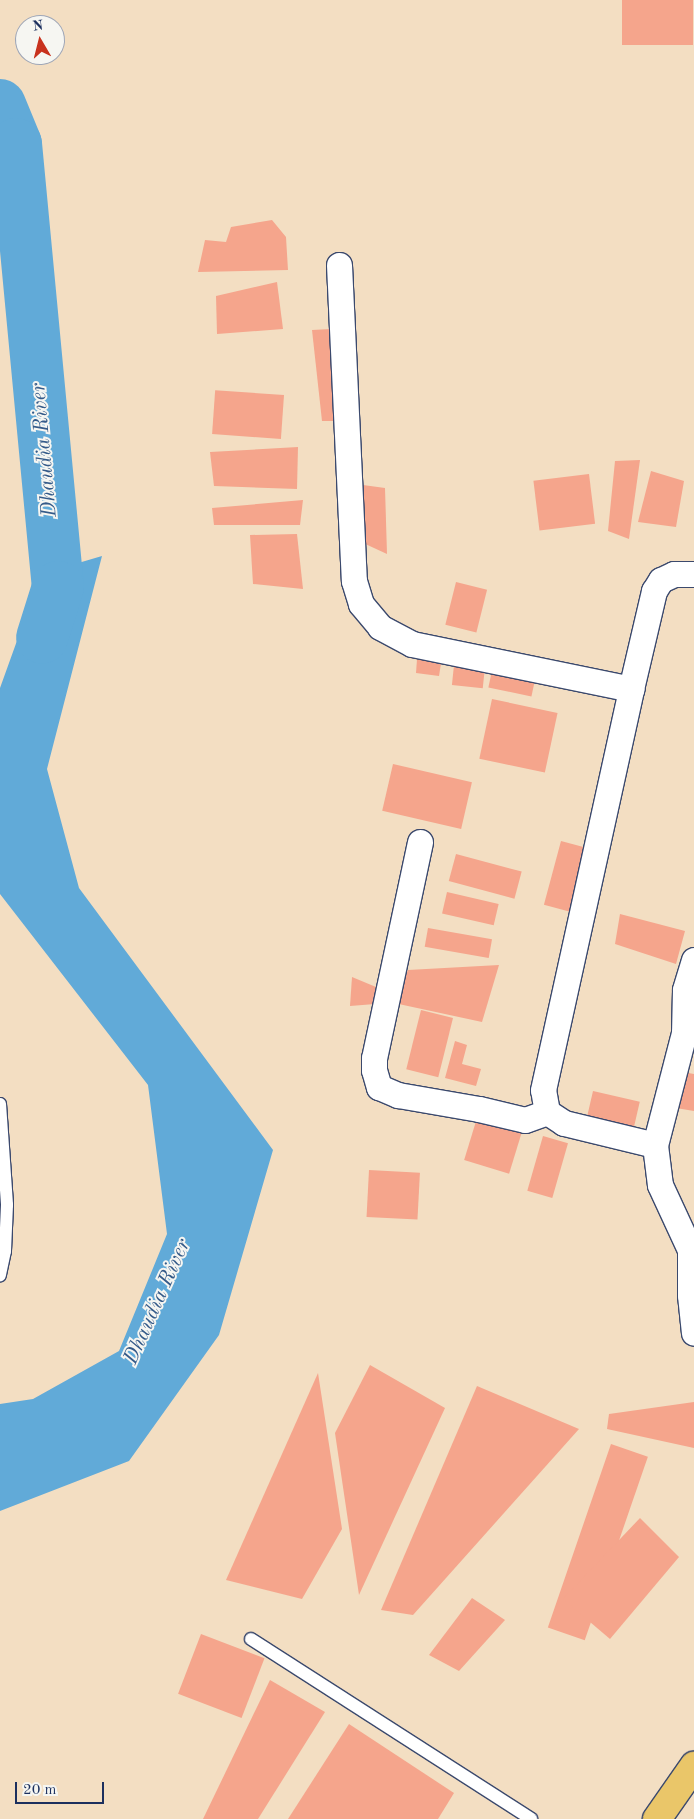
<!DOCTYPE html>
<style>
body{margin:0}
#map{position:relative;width:694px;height:1819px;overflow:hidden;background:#f3dec2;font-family:"Old Standard TT",serif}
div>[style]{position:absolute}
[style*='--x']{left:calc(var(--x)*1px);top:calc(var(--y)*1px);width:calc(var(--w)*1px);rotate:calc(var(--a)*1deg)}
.water>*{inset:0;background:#61aad8}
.river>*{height:52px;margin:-26px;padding:0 26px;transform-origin:26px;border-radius:26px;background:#61aad8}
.building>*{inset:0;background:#f5a58c;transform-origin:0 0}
.roads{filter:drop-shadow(1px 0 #3b496d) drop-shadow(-1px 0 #3b496d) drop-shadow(0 1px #3b496d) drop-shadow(0 -1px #3b496d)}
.service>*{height:12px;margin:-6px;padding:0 6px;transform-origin:6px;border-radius:6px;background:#fff}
.minor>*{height:25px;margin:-12.5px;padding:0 12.5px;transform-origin:12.5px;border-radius:12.5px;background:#fff}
.trunk>*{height:28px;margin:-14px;padding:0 14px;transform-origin:14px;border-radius:14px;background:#eac669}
span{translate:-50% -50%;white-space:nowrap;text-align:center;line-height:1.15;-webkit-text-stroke:4px #f6f6f2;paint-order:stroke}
.water-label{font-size:21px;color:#345a89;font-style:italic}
.north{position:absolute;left:15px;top:15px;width:50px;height:50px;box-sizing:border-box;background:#f6f6f2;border:1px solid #9ea6b7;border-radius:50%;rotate:352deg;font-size:14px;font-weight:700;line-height:20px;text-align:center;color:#1b2f5e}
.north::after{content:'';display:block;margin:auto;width:18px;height:22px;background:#c8321e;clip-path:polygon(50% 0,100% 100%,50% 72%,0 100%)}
.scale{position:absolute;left:15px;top:1782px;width:89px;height:22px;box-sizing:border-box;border:2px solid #1b2f5e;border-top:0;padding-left:6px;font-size:15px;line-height:18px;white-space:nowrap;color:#1b2f5e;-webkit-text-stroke:4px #f6f6f2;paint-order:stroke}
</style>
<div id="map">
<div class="water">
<div style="clip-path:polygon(102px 556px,47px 769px,79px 888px,273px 1150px,219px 1335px,129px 1461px,0 1511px,0 1404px,33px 1399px,119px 1351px,167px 1234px,148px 1085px,0 894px,0 688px,41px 574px)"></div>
</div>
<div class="river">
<div style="--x:0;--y:105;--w:42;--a:67.7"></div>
<div style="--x:16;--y:144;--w:445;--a:84.6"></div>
<div style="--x:58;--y:587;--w:53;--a:107.4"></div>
</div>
<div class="building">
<div style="left:622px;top:0;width:71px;height:45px"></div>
<div style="clip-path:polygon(272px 220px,286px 237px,288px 270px,198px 272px,205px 240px,226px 242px,231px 227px)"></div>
<div style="clip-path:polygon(277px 282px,283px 329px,217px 334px,216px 296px)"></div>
<div style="clip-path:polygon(331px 329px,337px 421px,322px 421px,312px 330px)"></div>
<div style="left:284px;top:395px;width:44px;height:69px;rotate:94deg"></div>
<div style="clip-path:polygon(298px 447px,297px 489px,214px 486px,210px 452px)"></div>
<div style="clip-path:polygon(640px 460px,629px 539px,608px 531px,615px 461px)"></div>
<div style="clip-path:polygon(651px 471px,684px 481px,676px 527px,638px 522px)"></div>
<div style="left:589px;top:474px;width:50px;height:56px;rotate:83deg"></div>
<div style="clip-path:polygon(363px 485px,385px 488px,387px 554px,361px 542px)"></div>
<div style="clip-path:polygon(303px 500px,300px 525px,214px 525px,212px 508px)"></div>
<div style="clip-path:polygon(297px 534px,303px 589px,253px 584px,250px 535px)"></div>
<div style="left:456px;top:582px;width:32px;height:44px;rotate:14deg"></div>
<div style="clip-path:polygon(418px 646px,443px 651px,439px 676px,416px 673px)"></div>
<div style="left:494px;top:661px;width:44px;height:27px;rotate:12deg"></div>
<div style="left:454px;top:665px;width:31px;height:20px;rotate:6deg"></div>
<div style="left:492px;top:699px;width:67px;height:61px;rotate:12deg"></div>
<div style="left:393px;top:764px;width:81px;height:48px;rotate:13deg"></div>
<div style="left:561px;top:841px;width:28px;height:66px;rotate:15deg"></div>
<div style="left:456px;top:854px;width:68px;height:28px;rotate:15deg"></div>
<div style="left:447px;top:892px;width:53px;height:22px;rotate:13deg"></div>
<div style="clip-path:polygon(620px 914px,685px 931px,676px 964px,615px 944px)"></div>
<div style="left:428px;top:928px;width:65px;height:19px;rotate:10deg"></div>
<div style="clip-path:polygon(499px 965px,482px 1022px,394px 1003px,408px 970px)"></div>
<div style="clip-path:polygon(352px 977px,376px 987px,375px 1004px,350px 1006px)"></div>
<div style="left:421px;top:1010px;width:33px;height:61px;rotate:14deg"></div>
<div style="clip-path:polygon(455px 1041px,467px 1045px,462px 1064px,481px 1069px,476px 1086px,445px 1078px)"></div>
<div style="clip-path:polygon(683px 1072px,694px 1074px,694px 1111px,676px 1108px)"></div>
<div style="left:593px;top:1091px;width:48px;height:31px;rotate:13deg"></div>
<div style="left:477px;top:1118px;width:47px;height:44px;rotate:17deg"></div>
<div style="left:543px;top:1136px;width:26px;height:57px;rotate:16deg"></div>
<div style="left:369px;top:1170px;width:51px;height:47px;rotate:3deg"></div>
<div style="clip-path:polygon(370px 1365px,445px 1408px,359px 1595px,335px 1433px)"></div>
<div style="clip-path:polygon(318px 1373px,342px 1529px,302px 1599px,226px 1580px)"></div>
<div style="clip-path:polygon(477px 1386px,579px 1429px,413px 1615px,381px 1610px)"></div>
<div style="clip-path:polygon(694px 1402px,694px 1448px,607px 1429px,609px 1414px)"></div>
<div style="left:611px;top:1444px;width:39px;height:194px;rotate:19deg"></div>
<div style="clip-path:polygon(640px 1518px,679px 1557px,610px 1639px,563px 1599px)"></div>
<div style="clip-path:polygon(472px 1598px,505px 1620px,459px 1671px,429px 1655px)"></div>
<div style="left:201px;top:1634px;width:68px;height:64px;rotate:21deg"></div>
<div style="clip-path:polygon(270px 1680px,325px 1712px,258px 1819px,203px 1819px)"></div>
<div style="clip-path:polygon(349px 1724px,454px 1793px,438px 1819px,288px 1819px)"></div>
</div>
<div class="roads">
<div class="service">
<div style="--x:0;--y:1104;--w:101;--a:86"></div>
<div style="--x:7;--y:1205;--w:46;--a:92.5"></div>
<div style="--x:5;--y:1251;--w:25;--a:102"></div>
<div style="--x:251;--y:1639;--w:333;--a:32.7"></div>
</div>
<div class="minor">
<div style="--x:339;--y:265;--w:316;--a:87.3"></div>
<div style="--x:354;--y:581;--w:24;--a:73"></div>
<div style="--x:361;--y:604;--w:30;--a:50"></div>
<div style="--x:380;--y:627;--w:36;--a:28"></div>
<div style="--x:412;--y:644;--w:224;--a:11.6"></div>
<div style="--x:420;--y:842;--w:221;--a:102"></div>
<div style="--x:374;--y:1058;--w:12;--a:90"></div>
<div style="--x:374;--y:1070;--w:18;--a:74"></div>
<div style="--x:379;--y:1087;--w:21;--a:23"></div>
<div style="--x:398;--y:1095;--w:82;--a:9.8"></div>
<div style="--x:479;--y:1109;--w:47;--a:13.4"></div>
<div style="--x:525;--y:1120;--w:23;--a:-20"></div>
<div style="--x:694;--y:960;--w:31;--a:107"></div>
<div style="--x:685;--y:990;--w:43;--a:91.3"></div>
<div style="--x:684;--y:1033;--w:116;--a:104.5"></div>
<div style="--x:655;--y:1145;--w:40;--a:82.9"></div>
<div style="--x:660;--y:1185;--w:72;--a:65.2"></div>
<div style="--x:690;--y:1250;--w:45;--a:90"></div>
<div style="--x:690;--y:1295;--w:38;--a:84"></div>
<div style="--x:655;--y:1145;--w:94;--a:-166.4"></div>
<div style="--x:564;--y:1123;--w:20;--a:-147"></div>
<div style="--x:547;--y:1112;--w:22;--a:-100"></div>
<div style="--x:543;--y:1090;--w:411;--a:-77.6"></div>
<div style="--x:631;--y:689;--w:101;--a:-76.8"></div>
<div style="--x:654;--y:591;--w:13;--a:-58"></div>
<div style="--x:661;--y:580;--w:14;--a:-25"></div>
<div style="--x:674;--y:574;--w:20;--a:0"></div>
</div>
<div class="trunk">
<div style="--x:657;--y:1819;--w:65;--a:-55.1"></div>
</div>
</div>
<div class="water-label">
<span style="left:45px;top:450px;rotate:-95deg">Dhaudia River</span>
<span style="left:158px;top:1302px;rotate:-66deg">Dhaudia River</span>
</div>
<div class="north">N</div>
<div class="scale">20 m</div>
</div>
